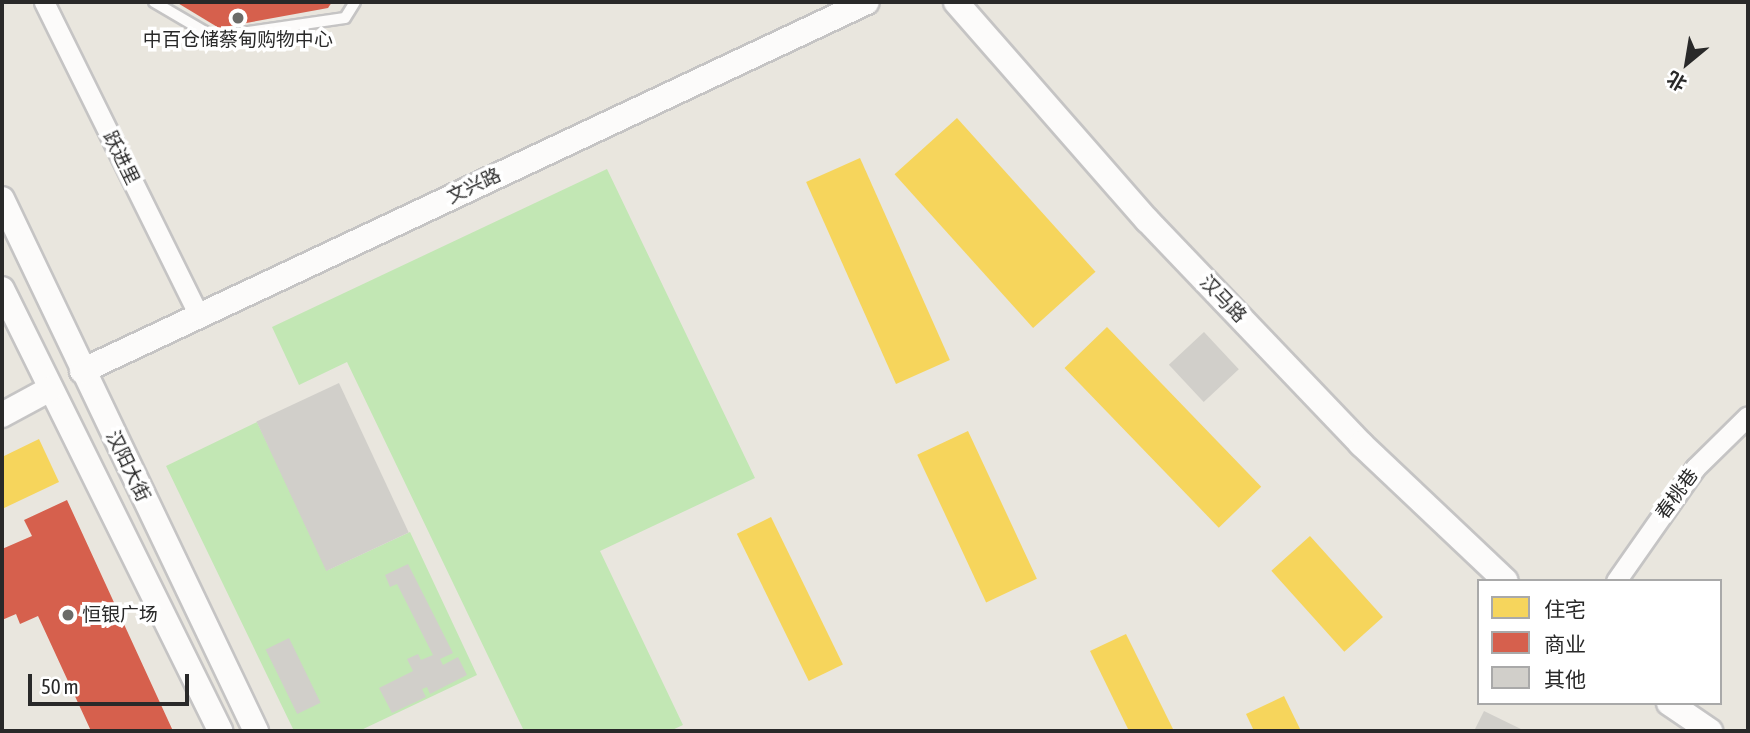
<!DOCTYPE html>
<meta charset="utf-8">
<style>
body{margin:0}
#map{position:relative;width:1750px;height:733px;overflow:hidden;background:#e9e6de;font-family:"Asap Condensed","Noto Sans SC",sans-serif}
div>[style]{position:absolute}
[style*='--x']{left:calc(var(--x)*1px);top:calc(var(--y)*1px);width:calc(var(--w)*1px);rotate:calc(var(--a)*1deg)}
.green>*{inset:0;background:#c2e7b4}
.homes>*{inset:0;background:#f6d55c;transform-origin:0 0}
.shops>*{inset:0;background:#d6604d}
.building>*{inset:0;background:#d1cfca;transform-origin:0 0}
.roads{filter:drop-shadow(2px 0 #c5c4c4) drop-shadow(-2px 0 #c5c4c4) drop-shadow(0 2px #c5c4c4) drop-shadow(0 -2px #c5c4c4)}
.service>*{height:10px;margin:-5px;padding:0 5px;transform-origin:5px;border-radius:5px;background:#fcfbfa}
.minor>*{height:19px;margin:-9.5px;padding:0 9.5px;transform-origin:9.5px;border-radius:9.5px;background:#fcfbfa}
.tertiary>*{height:24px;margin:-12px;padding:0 12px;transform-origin:12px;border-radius:12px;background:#fcfbfa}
.dots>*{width:19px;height:19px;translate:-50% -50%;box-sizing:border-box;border:4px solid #fff;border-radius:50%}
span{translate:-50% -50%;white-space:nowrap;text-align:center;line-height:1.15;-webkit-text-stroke:7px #fff;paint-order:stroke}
.poi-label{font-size:19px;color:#292929}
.left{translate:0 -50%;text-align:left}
.street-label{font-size:19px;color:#292929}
.frame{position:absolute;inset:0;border:4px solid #292929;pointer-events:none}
.legend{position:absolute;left:1477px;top:579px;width:245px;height:126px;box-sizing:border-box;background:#fff;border:2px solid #a9a9a9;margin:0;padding:9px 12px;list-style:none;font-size:21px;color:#292929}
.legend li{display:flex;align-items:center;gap:14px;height:35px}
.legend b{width:35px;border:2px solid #a9a9a9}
.north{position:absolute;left:1652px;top:28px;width:70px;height:70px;-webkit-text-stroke:5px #fff;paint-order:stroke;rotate:210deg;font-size:19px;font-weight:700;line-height:28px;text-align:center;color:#292929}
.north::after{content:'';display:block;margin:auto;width:24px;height:32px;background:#292929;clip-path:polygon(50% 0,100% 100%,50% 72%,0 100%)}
.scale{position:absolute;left:28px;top:674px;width:161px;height:32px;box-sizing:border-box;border:4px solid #292929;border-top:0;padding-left:9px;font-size:21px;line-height:24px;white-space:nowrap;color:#292929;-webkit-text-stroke:5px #fff;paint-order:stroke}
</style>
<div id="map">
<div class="green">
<div style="clip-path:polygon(607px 169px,755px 478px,600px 551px,683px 725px,670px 731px,524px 731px,347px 362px,299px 385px,272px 327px)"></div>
<div style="clip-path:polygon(257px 422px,328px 570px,410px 532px,477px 675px,359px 731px,294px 731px,166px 466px)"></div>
</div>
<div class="homes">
<div style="left:957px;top:118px;width:207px;height:84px;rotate:48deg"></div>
<div style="left:860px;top:158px;width:221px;height:59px;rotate:66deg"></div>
<div style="left:1107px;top:327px;width:222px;height:59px;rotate:46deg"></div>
<div style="left:968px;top:431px;width:163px;height:56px;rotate:65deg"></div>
<div style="clip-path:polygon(39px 439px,59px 482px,2px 509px,2px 457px)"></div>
<div style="left:771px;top:517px;width:164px;height:38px;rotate:64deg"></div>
<div style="left:1310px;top:536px;width:109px;height:52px;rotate:48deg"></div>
<div style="clip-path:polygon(1126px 634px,1174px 731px,1129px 731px,1090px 651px)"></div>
<div style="clip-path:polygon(1284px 696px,1301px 731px,1254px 731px,1246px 714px)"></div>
</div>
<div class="shops">
<div style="clip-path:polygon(176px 2px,332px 2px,328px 8px,219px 28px)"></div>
<div style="clip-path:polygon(67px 500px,173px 731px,91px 731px,38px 616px,20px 624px,16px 614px,2px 620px,2px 549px,32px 536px,24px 520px)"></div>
</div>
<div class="building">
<div style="left:1204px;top:332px;width:51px;height:48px;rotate:47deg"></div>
<div style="left:339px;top:383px;width:165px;height:91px;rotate:65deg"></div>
<div style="clip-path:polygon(408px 564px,453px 653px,440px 659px,443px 665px,458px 657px,467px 675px,430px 694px,427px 687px,422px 689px,426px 697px,392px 713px,379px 688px,413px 671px,407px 659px,418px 654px,421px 660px,433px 655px,397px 584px,390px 587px,385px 575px)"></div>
<div style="left:289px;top:638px;width:72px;height:26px;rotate:64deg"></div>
<div style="clip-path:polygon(1484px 711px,1525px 731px,1474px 731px)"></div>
</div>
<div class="roads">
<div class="service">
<div style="--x:154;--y:2;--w:69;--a:30.3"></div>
<div style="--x:214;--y:37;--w:132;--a:-8.3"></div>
<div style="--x:345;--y:18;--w:19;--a:-58"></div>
</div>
<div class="minor">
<div style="--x:44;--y:2;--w:348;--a:63.7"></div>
<div style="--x:1616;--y:581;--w:138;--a:-55"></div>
<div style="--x:1695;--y:468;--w:74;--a:-44.5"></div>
</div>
<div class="tertiary">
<div style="--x:956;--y:2;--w:290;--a:48.8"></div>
<div style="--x:1147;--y:220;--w:310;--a:46.3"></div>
<div style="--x:1361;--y:444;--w:199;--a:43.4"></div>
<div style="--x:2;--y:199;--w:590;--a:64.48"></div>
<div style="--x:2;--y:289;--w:493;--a:63.7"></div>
<div style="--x:82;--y:371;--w:867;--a:-25.18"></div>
<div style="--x:2;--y:415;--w:55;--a:-28.4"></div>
<div style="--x:1669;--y:703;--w:50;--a:34.3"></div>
</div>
</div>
<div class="dots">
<div style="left:238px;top:18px;background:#6c6b68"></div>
<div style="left:68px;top:615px;background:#6c6b68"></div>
</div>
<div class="poi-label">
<span style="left:238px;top:40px">中百仓储蔡甸购物中心</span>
<span class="left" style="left:82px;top:615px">恒银广场</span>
</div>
<div class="street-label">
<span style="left:121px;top:158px;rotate:64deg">跃进里</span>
<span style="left:474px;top:186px;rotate:-25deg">文兴路</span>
<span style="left:1223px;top:299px;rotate:46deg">汉马路</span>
<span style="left:128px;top:466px;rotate:64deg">汉阳大街</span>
<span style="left:1677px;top:494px;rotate:-54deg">春桃巷</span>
</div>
<div class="frame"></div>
<ul class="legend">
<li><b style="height:19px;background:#f6d55c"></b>住宅</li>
<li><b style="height:19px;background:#d6604d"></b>商业</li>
<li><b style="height:19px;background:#d1cfca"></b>其他</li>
</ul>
<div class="north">北</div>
<div class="scale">50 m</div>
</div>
